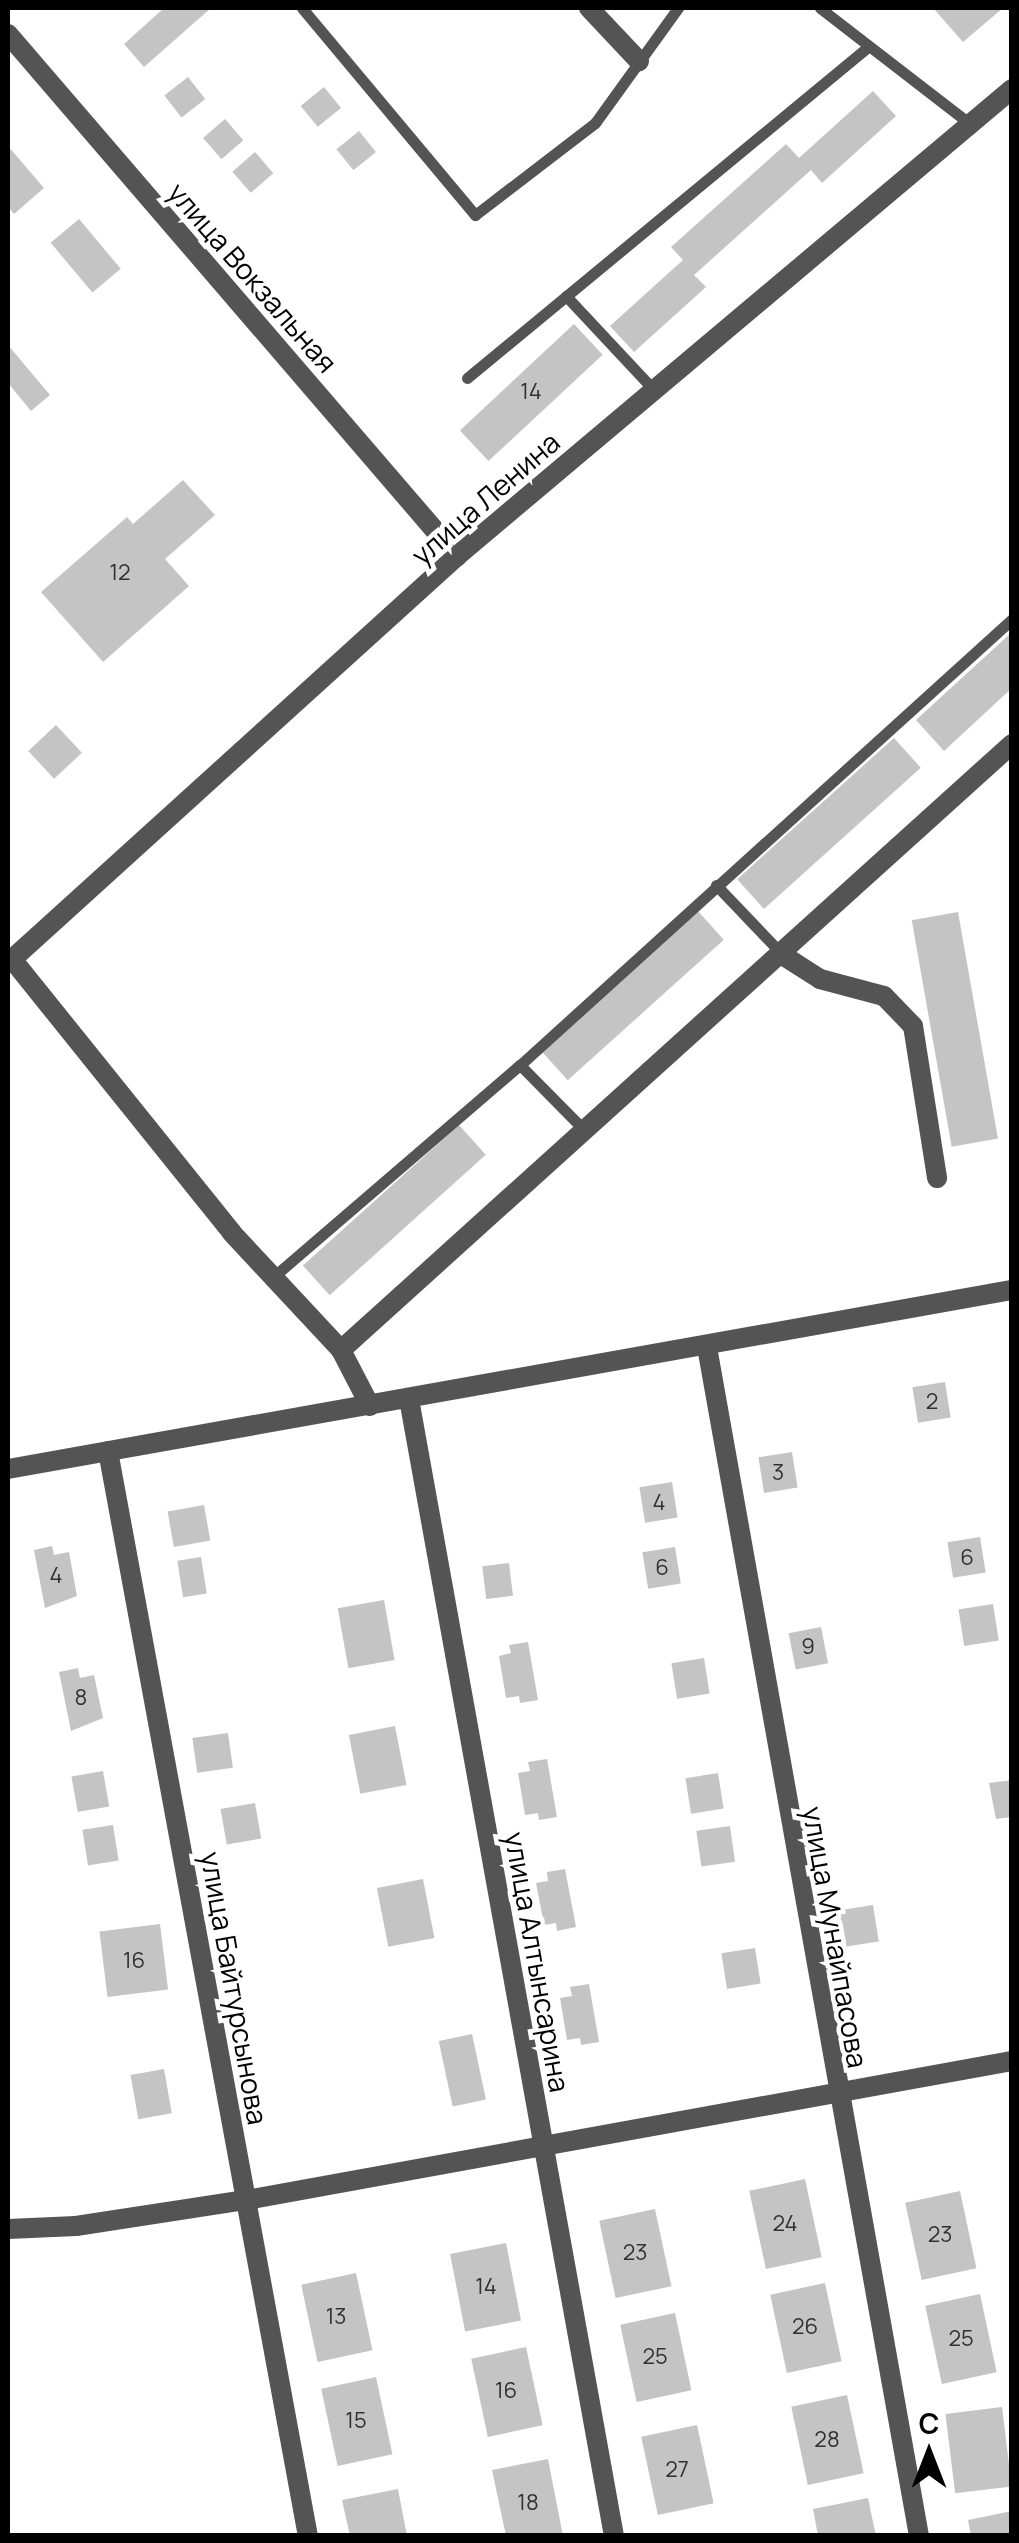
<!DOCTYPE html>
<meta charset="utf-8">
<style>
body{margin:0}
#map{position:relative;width:1019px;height:2543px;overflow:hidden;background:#fff;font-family:Manrope,sans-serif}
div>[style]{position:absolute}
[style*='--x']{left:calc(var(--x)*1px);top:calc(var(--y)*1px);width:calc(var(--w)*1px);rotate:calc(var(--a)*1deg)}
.building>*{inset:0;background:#c4c4c4;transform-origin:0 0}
.service>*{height:11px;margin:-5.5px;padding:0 5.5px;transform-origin:5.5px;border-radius:5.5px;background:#545454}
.minor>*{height:20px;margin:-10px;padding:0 10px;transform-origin:10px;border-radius:10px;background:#545454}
.tertiary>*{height:20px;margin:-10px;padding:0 10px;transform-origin:10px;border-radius:10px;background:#545454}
span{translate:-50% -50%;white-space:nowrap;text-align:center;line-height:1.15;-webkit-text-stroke:9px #fff;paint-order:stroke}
.number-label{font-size:22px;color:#313131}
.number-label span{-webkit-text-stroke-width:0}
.street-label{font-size:28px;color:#000}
.frame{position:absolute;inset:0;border:10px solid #000;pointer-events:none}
.north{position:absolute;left:879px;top:2403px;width:100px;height:100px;-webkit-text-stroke:8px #fff;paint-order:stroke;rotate:0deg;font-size:28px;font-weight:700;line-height:40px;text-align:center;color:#000}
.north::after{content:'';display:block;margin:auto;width:35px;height:45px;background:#000;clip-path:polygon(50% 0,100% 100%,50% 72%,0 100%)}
</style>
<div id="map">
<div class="building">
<div style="clip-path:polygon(164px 8px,211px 8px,144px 67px,124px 44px)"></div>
<div style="clip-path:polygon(933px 8px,1003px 8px,963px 42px)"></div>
<div style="left:188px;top:77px;width:28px;height:30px;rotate:52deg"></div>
<div style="left:324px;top:87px;width:27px;height:30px;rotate:51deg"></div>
<div style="clip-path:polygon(873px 91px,896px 116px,822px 183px,811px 170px,694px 275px,706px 287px,634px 352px,610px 326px,683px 260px,671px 247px,786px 144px,799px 158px)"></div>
<div style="left:225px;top:119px;width:28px;height:29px;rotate:49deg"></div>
<div style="left:359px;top:131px;width:27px;height:29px;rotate:51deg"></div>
<div style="clip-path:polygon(8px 146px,44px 188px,14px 214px,8px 207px)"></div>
<div style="left:255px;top:152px;width:28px;height:30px;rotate:49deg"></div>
<div style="left:79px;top:219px;width:65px;height:37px;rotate:50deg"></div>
<div style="left:574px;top:324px;width:42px;height:156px;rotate:47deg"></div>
<div style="clip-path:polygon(8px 345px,50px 395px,31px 411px,8px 383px)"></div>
<div style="clip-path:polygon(183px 480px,215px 515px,165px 559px,189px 586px,103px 662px,41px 592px,127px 517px,133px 524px)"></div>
<div style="clip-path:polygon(1012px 632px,1012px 688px,944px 751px,916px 720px)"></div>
<div style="left:56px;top:725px;width:38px;height:38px;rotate:47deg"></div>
<div style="left:894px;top:738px;width:40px;height:211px;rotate:48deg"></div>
<div style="left:697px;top:910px;width:40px;height:210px;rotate:48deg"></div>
<div style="left:958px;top:912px;width:230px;height:47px;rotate:80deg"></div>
<div style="left:459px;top:1125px;width:40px;height:210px;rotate:48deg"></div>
<div style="left:945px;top:1382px;width:36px;height:33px;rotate:81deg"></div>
<div style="left:792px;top:1452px;width:36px;height:34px;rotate:81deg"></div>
<div style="left:672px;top:1482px;width:36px;height:33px;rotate:81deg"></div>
<div style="left:204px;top:1505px;width:36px;height:37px;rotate:80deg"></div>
<div style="left:980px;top:1537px;width:36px;height:33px;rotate:81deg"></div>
<div style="clip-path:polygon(52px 1546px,54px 1555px,69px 1552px,77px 1596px,45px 1608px,34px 1550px)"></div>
<div style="left:675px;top:1547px;width:37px;height:33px;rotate:81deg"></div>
<div style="left:201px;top:1557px;width:37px;height:24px;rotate:81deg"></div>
<div style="left:509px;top:1563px;width:33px;height:27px;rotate:83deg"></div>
<div style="left:384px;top:1600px;width:61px;height:47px;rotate:80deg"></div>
<div style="left:993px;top:1604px;width:37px;height:35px;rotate:81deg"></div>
<div style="left:821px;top:1627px;width:37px;height:33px;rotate:79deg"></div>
<div style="clip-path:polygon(528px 1642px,538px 1700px,520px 1703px,519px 1696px,506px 1698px,499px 1656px,511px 1653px,509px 1645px)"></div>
<div style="left:704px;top:1658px;width:36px;height:33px;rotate:81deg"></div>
<div style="clip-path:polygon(78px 1668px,80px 1678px,94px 1675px,103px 1718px,71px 1731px,59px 1672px)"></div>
<div style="left:395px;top:1726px;width:60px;height:47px;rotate:79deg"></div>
<div style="left:228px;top:1733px;width:35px;height:36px;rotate:82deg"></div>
<div style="clip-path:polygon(547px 1759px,557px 1817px,539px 1820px,538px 1813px,525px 1815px,518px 1773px,530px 1771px,528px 1762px)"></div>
<div style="left:103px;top:1771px;width:36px;height:32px;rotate:80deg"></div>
<div style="left:718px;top:1773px;width:36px;height:33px;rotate:81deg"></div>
<div style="clip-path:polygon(1012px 1780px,1012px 1817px,996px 1819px,989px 1783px)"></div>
<div style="left:255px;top:1803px;width:36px;height:35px;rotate:80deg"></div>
<div style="left:113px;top:1825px;width:36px;height:31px;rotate:81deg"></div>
<div style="left:730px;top:1826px;width:36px;height:34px;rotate:82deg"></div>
<div style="clip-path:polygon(565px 1869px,576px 1927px,557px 1931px,556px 1923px,544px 1925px,536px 1883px,548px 1881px,547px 1872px)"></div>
<div style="left:423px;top:1879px;width:60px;height:47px;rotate:79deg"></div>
<div style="left:873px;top:1905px;width:37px;height:34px;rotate:81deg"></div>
<div style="left:160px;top:1924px;width:66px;height:61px;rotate:83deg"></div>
<div style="left:755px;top:1948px;width:36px;height:34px;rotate:81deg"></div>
<div style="clip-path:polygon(589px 1984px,599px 2042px,581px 2045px,580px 2038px,567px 2040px,560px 1998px,572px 1996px,570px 1987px)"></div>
<div style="left:472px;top:2034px;width:67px;height:34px;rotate:78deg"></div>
<div style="left:164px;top:2069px;width:45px;height:34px;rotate:80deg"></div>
<div style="left:805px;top:2179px;width:80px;height:57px;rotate:78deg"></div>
<div style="left:960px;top:2191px;width:79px;height:56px;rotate:78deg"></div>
<div style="left:655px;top:2209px;width:79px;height:57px;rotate:78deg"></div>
<div style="left:506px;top:2243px;width:79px;height:57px;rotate:79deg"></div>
<div style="left:356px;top:2273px;width:79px;height:56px;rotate:78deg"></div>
<div style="left:825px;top:2283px;width:80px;height:56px;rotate:78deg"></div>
<div style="left:980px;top:2294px;width:80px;height:56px;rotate:78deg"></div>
<div style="left:675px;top:2313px;width:79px;height:56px;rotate:78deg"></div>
<div style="left:526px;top:2347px;width:80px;height:56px;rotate:78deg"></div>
<div style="left:376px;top:2377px;width:79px;height:56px;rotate:78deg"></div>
<div style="left:847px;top:2395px;width:80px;height:57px;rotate:78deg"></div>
<div style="left:1002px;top:2407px;width:80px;height:57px;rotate:83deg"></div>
<div style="left:697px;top:2425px;width:80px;height:57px;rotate:78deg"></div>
<div style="clip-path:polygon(548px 2459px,563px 2536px,506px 2536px,492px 2470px)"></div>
<div style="clip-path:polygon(398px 2489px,407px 2536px,350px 2536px,342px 2500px)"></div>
<div style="clip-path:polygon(868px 2498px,876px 2536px,818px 2536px,813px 2509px)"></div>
<div style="clip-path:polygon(1012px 2511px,1012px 2536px,971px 2536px,968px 2520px)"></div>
</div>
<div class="service">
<div style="--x:302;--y:8;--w:270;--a:50.1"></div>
<div style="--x:475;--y:215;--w:151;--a:-37.5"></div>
<div style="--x:595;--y:123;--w:142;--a:-54.2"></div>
<div style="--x:820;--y:8;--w:190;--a:37.7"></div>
<div style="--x:566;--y:296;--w:129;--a:46.9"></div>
<div style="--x:467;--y:378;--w:521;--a:-39.55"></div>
<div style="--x:716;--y:885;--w:95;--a:46.3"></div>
<div style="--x:520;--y:1065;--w:94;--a:45.4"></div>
<div style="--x:272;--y:1278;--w:327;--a:-40.7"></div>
<div style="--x:520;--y:1065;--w:664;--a:-42.19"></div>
</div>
<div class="minor">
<div style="--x:589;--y:8;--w:73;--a:46.7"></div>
<div style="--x:8;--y:34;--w:689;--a:49.3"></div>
<div style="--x:784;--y:956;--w:43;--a:32.6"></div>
<div style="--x:820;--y:979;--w:66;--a:14.9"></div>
<div style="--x:884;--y:996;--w:42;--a:46"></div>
<div style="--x:913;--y:1026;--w:154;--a:81"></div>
<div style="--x:12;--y:959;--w:351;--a:51.2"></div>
<div style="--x:232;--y:1233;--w:160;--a:47"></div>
<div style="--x:341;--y:1350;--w:63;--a:62.6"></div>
<div style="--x:707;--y:1347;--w:1208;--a:79.89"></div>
<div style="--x:341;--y:1350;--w:904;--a:-42.09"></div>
<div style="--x:409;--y:1399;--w:1155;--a:79.78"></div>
<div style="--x:108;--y:1451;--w:1103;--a:79.56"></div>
<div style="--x:8;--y:1469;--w:1020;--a:-10.11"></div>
<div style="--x:8;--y:2229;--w:68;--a:-2.5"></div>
<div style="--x:76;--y:2226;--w:172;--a:-8.7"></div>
<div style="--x:246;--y:2200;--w:779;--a:-10.29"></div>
</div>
<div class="tertiary">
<div style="--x:8;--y:963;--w:606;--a:-42.19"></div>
<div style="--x:457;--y:556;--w:725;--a:-40.08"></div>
</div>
<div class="number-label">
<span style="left:531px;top:392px">14</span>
<span style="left:120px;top:573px">12</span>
<span style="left:932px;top:1402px">2</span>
<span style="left:778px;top:1473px">3</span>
<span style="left:659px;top:1503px">4</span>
<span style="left:967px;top:1558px">6</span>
<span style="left:662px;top:1568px">6</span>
<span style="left:56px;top:1576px">4</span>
<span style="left:808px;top:1647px">9</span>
<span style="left:81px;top:1698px">8</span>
<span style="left:134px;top:1961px">16</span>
<span style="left:785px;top:2224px">24</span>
<span style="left:940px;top:2235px">23</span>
<span style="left:635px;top:2253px">23</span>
<span style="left:486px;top:2287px">14</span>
<span style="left:336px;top:2317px">13</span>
<span style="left:805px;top:2327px">26</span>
<span style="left:961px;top:2339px">25</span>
<span style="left:655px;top:2357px">25</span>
<span style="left:506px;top:2391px">16</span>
<span style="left:356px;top:2421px">15</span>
<span style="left:827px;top:2440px">28</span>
<span style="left:677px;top:2470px">27</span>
<span style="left:528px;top:2503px">18</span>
</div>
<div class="street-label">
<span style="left:253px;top:277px;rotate:49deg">улица Вокзальная</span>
<span style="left:485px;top:498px;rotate:-41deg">улица Ленина</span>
<span style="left:836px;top:1937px;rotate:80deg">улица Мунайпасова</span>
<span style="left:538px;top:1962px;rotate:80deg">улица Алтынсарина</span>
<span style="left:235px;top:1988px;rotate:80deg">улица Байтурсынова</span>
</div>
<div class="frame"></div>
<div class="north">С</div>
</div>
